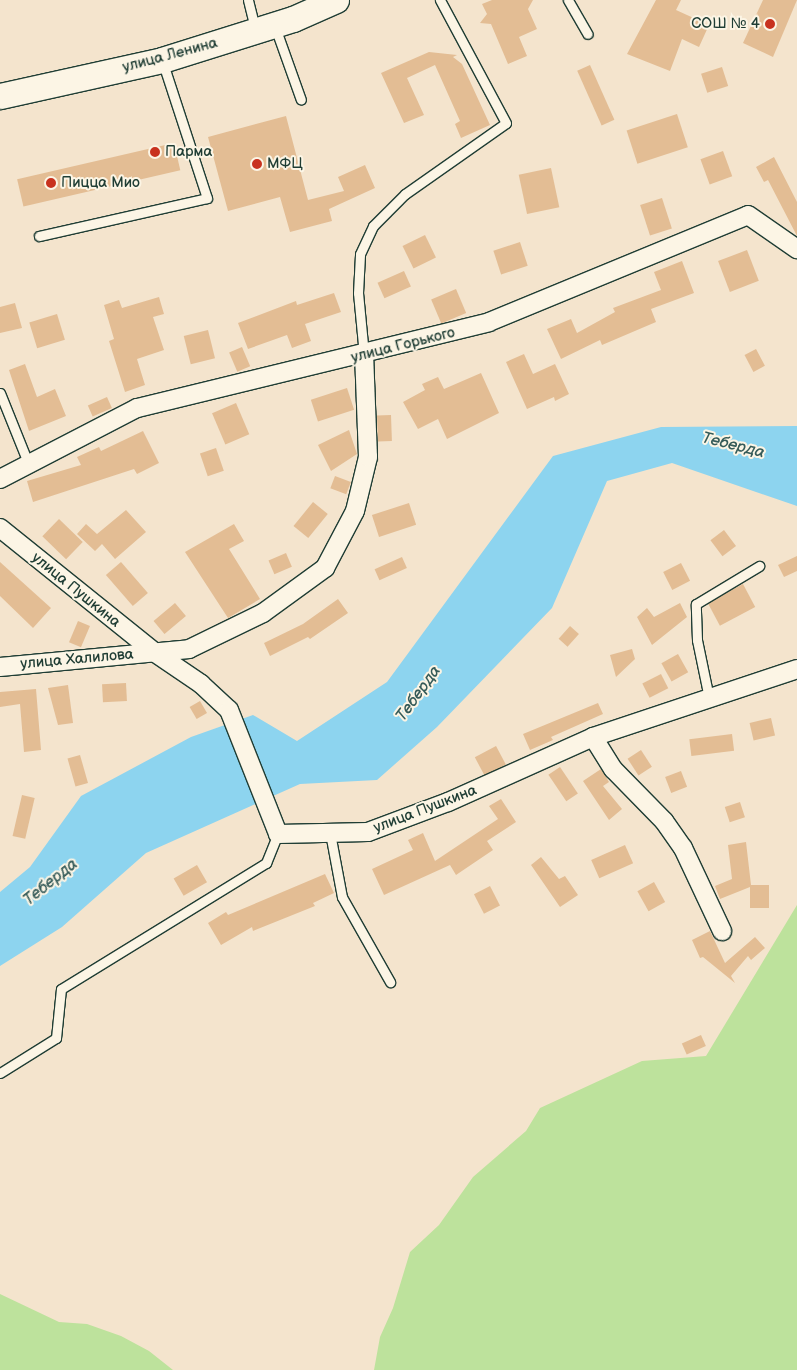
<!DOCTYPE html>
<meta charset="utf-8">
<style>
body{margin:0}
#map{position:relative;width:797px;height:1370px;overflow:hidden;background:#f4e4cd;font-family:"Balsamiq Sans",sans-serif}
div>[style]{position:absolute}
[style*='--x']{left:calc(var(--x)*1px);top:calc(var(--y)*1px);width:calc(var(--w)*1px);rotate:calc(var(--a)*1deg)}
.green>*{inset:0;background:#bde29c}
.water>*{inset:0;background:#8dd4ef}
.building>*{inset:0;background:#e3bd94;transform-origin:0 0}
.roads{filter:drop-shadow(1px 0 #1f3d34) drop-shadow(-1px 0 #1f3d34) drop-shadow(0 1px #1f3d34) drop-shadow(0 -1px #1f3d34)}
.service>*{height:9px;margin:-4.5px;padding:0 4.5px;transform-origin:4.5px;border-radius:4.5px;background:#fcf5e5}
.minor>*{height:18px;margin:-9px;padding:0 9px;transform-origin:9px;border-radius:9px;background:#fcf5e5}
.secondary>*{height:25px;margin:-12.5px;padding:0 12.5px;transform-origin:12.5px;border-radius:12.5px;background:#fcf5e5}
.dots>*{width:14px;height:14px;translate:-50% -50%;box-sizing:border-box;border:2px solid #fcf5e5;border-radius:50%}
span{translate:-50% -50%;white-space:nowrap;text-align:center;line-height:1.15;-webkit-text-stroke:4px #fcf5e5;paint-order:stroke}
.poi-label{font-size:15px;color:#1f3d34}
.right{translate:-100% -50%;text-align:right}
.left{translate:0 -50%;text-align:left}
.street-label{font-size:15px;color:#1f3d34}
.water-label{font-size:16px;color:#355b59;font-style:italic}
</style>
<div id="map">
<div class="green">
<div style="clip-path:polygon(797px 905px,797px 1370px,374px 1370px,380px 1337px,393px 1308px,410px 1252px,439px 1225px,473px 1177px,526px 1131px,540px 1108px,642px 1061px,706px 1056px)"></div>
<div style="clip-path:polygon(0 1294px,59px 1322px,87px 1324px,121px 1336px,149px 1351px,173px 1370px,0 1370px)"></div>
</div>
<div class="water">
<div style="clip-path:polygon(797px 426px,797px 506px,672px 463px,607px 481px,552px 608px,437px 727px,377px 780px,300px 784px,146px 853px,62px 927px,0 966px,0 892px,30px 867px,81px 796px,191px 737px,253px 715px,297px 741px,387px 682px,553px 456px,661px 427px)"></div>
</div>
<div class="building">
<div style="clip-path:polygon(492px 0,533px 0,528px 9px,537px 29px,519px 37px,527px 56px,508px 64px,491px 24px,480px 23px,487px 14px,482px 4px)"></div>
<div style="clip-path:polygon(656px 0,681px 0,676px 10px,709px 25px,699px 47px,682px 39px,670px 71px,627px 54px)"></div>
<div style="clip-path:polygon(763px 0,797px 0,773px 57px,743px 43px)"></div>
<div style="clip-path:polygon(429px 52px,457px 55px,453px 57px,462px 64px,490px 125px,461px 138px,455px 124px,460px 121px,435px 65px,407px 78px,424px 115px,404px 123px,381px 73px)"></div>
<div style="left:590px;top:65px;width:60px;height:14px;rotate:66deg"></div>
<div style="left:722px;top:67px;width:20px;height:22px;rotate:72deg"></div>
<div style="left:677px;top:114px;width:35px;height:53px;rotate:72deg"></div>
<div style="clip-path:polygon(286px 116px,308px 200px,344px 191px,338px 177px,365px 165px,375px 188px,329px 209px,332px 221px,290px 232px,280px 197px,228px 211px,208px 137px)"></div>
<div style="left:174px;top:143px;width:28px;height:161px;rotate:77deg"></div>
<div style="left:723px;top:151px;width:27px;height:24px;rotate:70deg"></div>
<div style="clip-path:polygon(774px 157px,797px 202px,797px 236px,768px 180px,764px 182px,756px 167px)"></div>
<div style="left:551px;top:168px;width:40px;height:33px;rotate:78deg"></div>
<div style="left:662px;top:198px;width:32px;height:23px;rotate:72deg"></div>
<div style="left:425px;top:235px;width:25px;height:25px;rotate:64deg"></div>
<div style="left:520px;top:242px;width:25px;height:28px;rotate:72deg"></div>
<div style="left:747px;top:250px;width:33px;height:31px;rotate:69deg"></div>
<div style="clip-path:polygon(682px 261px,694px 293px,651px 309px,656px 322px,602px 345px,600px 340px,561px 359px,547px 329px,571px 319px,577px 333px,615px 312px,613px 308px,661px 290px,654px 272px)"></div>
<div style="left:404px;top:271px;width:17px;height:29px;rotate:66deg"></div>
<div style="left:456px;top:289px;width:26px;height:27px;rotate:67deg"></div>
<div style="clip-path:polygon(334px 293px,341px 312px,305px 324px,311px 341px,292px 348px,287px 335px,248px 349px,238px 323px,296px 301px,297px 305px)"></div>
<div style="clip-path:polygon(159px 297px,164px 314px,153px 317px,164px 350px,137px 359px,145px 385px,125px 392px,109px 341px,114px 339px,104px 305px,119px 300px,122px 308px)"></div>
<div style="clip-path:polygon(15px 303px,22px 328px,0 333px,0 307px)"></div>
<div style="left:57px;top:314px;width:27px;height:29px;rotate:73deg"></div>
<div style="left:208px;top:330px;width:29px;height:25px;rotate:76deg"></div>
<div style="left:242px;top:347px;width:21px;height:14px;rotate:67deg"></div>
<div style="left:756px;top:349px;width:19px;height:13px;rotate:62deg"></div>
<div style="clip-path:polygon(524px 354px,533px 374px,555px 364px,569px 394px,555px 401px,554px 397px,527px 409px,506px 362px)"></div>
<div style="clip-path:polygon(25px 364px,37px 397px,55px 389px,66px 416px,29px 431px,9px 370px)"></div>
<div style="clip-path:polygon(481px 373px,499px 413px,447px 439px,438px 419px,418px 429px,403px 402px,425px 390px,422px 384px,438px 377px,444px 389px)"></div>
<div style="left:347px;top:388px;width:23px;height:38px;rotate:72deg"></div>
<div style="left:107px;top:397px;width:12px;height:21px;rotate:66deg"></div>
<div style="left:236px;top:403px;width:34px;height:26px;rotate:67deg"></div>
<div style="left:391px;top:415px;width:26px;height:14px;rotate:88deg"></div>
<div style="clip-path:polygon(349px 430px,357px 454px,331px 471px,318px 445px)"></div>
<div style="clip-path:polygon(143px 431px,159px 463px,137px 474px,134px 469px,33px 502px,27px 481px,81px 465px,77px 457px,99px 447px,101px 451px)"></div>
<div style="left:216px;top:448px;width:24px;height:17px;rotate:71deg"></div>
<div style="left:335px;top:476px;width:17px;height:13px;rotate:21deg"></div>
<div style="left:313px;top:502px;width:19px;height:31px;rotate:39deg"></div>
<div style="left:409px;top:503px;width:23px;height:39px;rotate:72deg"></div>
<div style="clip-path:polygon(126px 510px,146px 532px,115px 559px,102px 544px,95px 551px,77px 534px,86px 524px,97px 534px)"></div>
<div style="left:59px;top:519px;width:33px;height:24px;rotate:44deg"></div>
<div style="clip-path:polygon(234px 524px,244px 541px,229px 549px,260px 599px,228px 618px,185px 552px)"></div>
<div style="left:724px;top:530px;width:20px;height:17px;rotate:53deg"></div>
<div style="left:286px;top:553px;width:15px;height:19px;rotate:67deg"></div>
<div style="clip-path:polygon(797px 556px,797px 571px,784px 577px,778px 565px)"></div>
<div style="left:402px;top:557px;width:12px;height:30px;rotate:66deg"></div>
<div style="clip-path:polygon(0 562px,51px 608px,33px 628px,0 596px)"></div>
<div style="left:121px;top:562px;width:41px;height:20px;rotate:49deg"></div>
<div style="left:681px;top:563px;width:20px;height:20px;rotate:63deg"></div>
<div style="left:743px;top:584px;width:26px;height:40px;rotate:62deg"></div>
<div style="clip-path:polygon(338px 599px,348px 613px,310px 639px,308px 637px,270px 656px,264px 643px,303px 624px)"></div>
<div style="left:175px;top:603px;width:17px;height:28px;rotate:50deg"></div>
<div style="clip-path:polygon(680px 603px,687px 617px,652px 645px,637px 617px,647px 608px,654px 617px)"></div>
<div style="left:78px;top:621px;width:13px;height:23px;rotate:23deg"></div>
<div style="left:570px;top:626px;width:12px;height:17px;rotate:42deg"></div>
<div style="clip-path:polygon(632px 649px,635px 659px,616px 677px,610px 655px)"></div>
<div style="left:678px;top:654px;width:21px;height:19px;rotate:61deg"></div>
<div style="left:661px;top:674px;width:16px;height:21px;rotate:63deg"></div>
<div style="left:126px;top:683px;width:18px;height:24px;rotate:87deg"></div>
<div style="clip-path:polygon(68px 685px,73px 723px,58px 725px,48px 688px)"></div>
<div style="clip-path:polygon(36px 689px,41px 750px,24px 752px,20px 704px,0 707px,0 692px)"></div>
<div style="left:200px;top:701px;width:14px;height:12px;rotate:60deg"></div>
<div style="clip-path:polygon(598px 703px,603px 714px,551px 737px,553px 740px,530px 750px,523px 734px)"></div>
<div style="left:771px;top:718px;width:18px;height:22px;rotate:77deg"></div>
<div style="left:732px;top:734px;width:17px;height:43px;rotate:83deg"></div>
<div style="left:496px;top:746px;width:21px;height:24px;rotate:62deg"></div>
<div style="left:641px;top:750px;width:20px;height:16px;rotate:57deg"></div>
<div style="left:80px;top:755px;width:29px;height:13px;rotate:74deg"></div>
<div style="left:560px;top:767px;width:32px;height:14px;rotate:56deg"></div>
<div style="clip-path:polygon(601px 769px,609px 782px,603px 786px,622px 809px,609px 820px,583px 781px)"></div>
<div style="left:681px;top:771px;width:17px;height:17px;rotate:69deg"></div>
<div style="left:22px;top:795px;width:13px;height:42px;rotate:13deg"></div>
<div style="clip-path:polygon(501px 799px,516px 822px,487px 841px,493px 850px,456px 875px,450px 865px,384px 895px,372px 869px,413px 850px,408px 840px,423px 833px,435px 861px,498px 819px,489px 806px)"></div>
<div style="left:740px;top:802px;width:16px;height:16px;rotate:72deg"></div>
<div style="clip-path:polygon(746px 842px,751px 885px,769px 885px,769px 908px,750px 908px,750px 887px,720px 899px,715px 886px,732px 879px,728px 845px)"></div>
<div style="left:625px;top:845px;width:20px;height:37px;rotate:66deg"></div>
<div style="clip-path:polygon(541px 857px,559px 879px,565px 876px,578px 895px,560px 907px,531px 865px)"></div>
<div style="left:197px;top:865px;width:20px;height:27px;rotate:60deg"></div>
<div style="clip-path:polygon(325px 874px,334px 893px,313px 903px,315px 906px,253px 931px,252px 927px,221px 945px,208px 923px,226px 912px,228px 915px)"></div>
<div style="left:654px;top:882px;width:23px;height:19px;rotate:61deg"></div>
<div style="left:490px;top:886px;width:22px;height:18px;rotate:63deg"></div>
<div style="clip-path:polygon(710px 931px,725px 963px,755px 937px,765px 948px,751px 960px,748px 956px,731px 976px,735px 983px,703px 957px,700px 958px,692px 940px)"></div>
<div style="left:701px;top:1035px;width:12px;height:21px;rotate:66deg"></div>
</div>
<div class="roads">
<div class="service">
<div style="--x:248;--y:0;--w:30;--a:76"></div>
<div style="--x:568;--y:0;--w:39;--a:60"></div>
<div style="--x:275;--y:27;--w:77;--a:70.4"></div>
<div style="--x:39;--y:236;--w:172;--a:-12.7"></div>
<div style="--x:207;--y:198;--w:142;--a:-108.1"></div>
<div style="--x:364;--y:355;--w:62;--a:-95.5"></div>
<div style="--x:358;--y:293;--w:39;--a:-87"></div>
<div style="--x:360;--y:254;--w:31;--a:-65"></div>
<div style="--x:373;--y:226;--w:45;--a:-45"></div>
<div style="--x:405;--y:194;--w:123;--a:-35.1"></div>
<div style="--x:506;--y:123;--w:140;--a:-118.2"></div>
<div style="--x:0;--y:393;--w:78;--a:68.1"></div>
<div style="--x:709;--y:698;--w:59;--a:-101.7"></div>
<div style="--x:697;--y:640;--w:36;--a:-92"></div>
<div style="--x:696;--y:604;--w:74;--a:-31.1"></div>
<div style="--x:330;--y:833;--w:65;--a:79.4"></div>
<div style="--x:342;--y:897;--w:98;--a:60.5"></div>
<div style="--x:0;--y:1073;--w:66;--a:-32"></div>
<div style="--x:56;--y:1038;--w:49;--a:-84.2"></div>
<div style="--x:61;--y:989;--w:241;--a:-31.6"></div>
<div style="--x:266;--y:863;--w:31;--a:-68"></div>
</div>
<div class="minor">
<div style="--x:0;--y:479;--w:154;--a:-27.4"></div>
<div style="--x:137;--y:408;--w:362;--a:-13.7"></div>
<div style="--x:489;--y:322;--w:280;--a:-22.4"></div>
<div style="--x:748;--y:215;--w:60;--a:34.8"></div>
<div style="--x:0;--y:528;--w:198;--a:38.8"></div>
<div style="--x:154;--y:652;--w:57;--a:34.2"></div>
<div style="--x:201;--y:684;--w:38;--a:43"></div>
<div style="--x:229;--y:710;--w:133;--a:68.4"></div>
<div style="--x:278;--y:834;--w:90;--a:-1.3"></div>
<div style="--x:368;--y:832;--w:85;--a:-20.6"></div>
<div style="--x:448;--y:802;--w:159;--a:-24.1"></div>
<div style="--x:593;--y:737;--w:215;--a:-18.4"></div>
<div style="--x:0;--y:667;--w:190;--a:-5.4"></div>
<div style="--x:189;--y:649;--w:82;--a:-25.9"></div>
<div style="--x:263;--y:613;--w:77;--a:-36"></div>
<div style="--x:325;--y:568;--w:64;--a:-62.2"></div>
<div style="--x:355;--y:511;--w:56;--a:-76.5"></div>
<div style="--x:368;--y:457;--w:102;--a:-92.2"></div>
<div style="--x:593;--y:737;--w:38;--a:58"></div>
<div style="--x:613;--y:769;--w:73;--a:45.6"></div>
<div style="--x:664;--y:821;--w:33;--a:55"></div>
<div style="--x:683;--y:848;--w:92;--a:64.8"></div>
</div>
<div class="secondary">
<div style="--x:0;--y:96;--w:166;--a:-12.5"></div>
<div style="--x:162;--y:60;--w:137;--a:-17.4"></div>
<div style="--x:293;--y:19;--w:47;--a:-23.8"></div>
</div>
</div>
<div class="dots">
<div style="left:770px;top:24px;background:#c8321e"></div>
<div style="left:155px;top:152px;background:#c8321e"></div>
<div style="left:257px;top:164px;background:#c8321e"></div>
<div style="left:51px;top:183px;background:#c8321e"></div>
</div>
<div class="poi-label">
<span class="right" style="left:760px;top:24px">СОШ № 4</span>
<span class="left" style="left:165px;top:152px">Парма</span>
<span class="left" style="left:267px;top:164px">МФЦ</span>
<span class="left" style="left:61px;top:183px">Пицца Мио</span>
</div>
<div class="street-label">
<span style="left:170px;top:55px;rotate:-15deg">улица Ленина</span>
<span style="left:403px;top:345px;rotate:-14deg">улица Горького</span>
<span style="left:76px;top:590px;rotate:39deg">улица Пушкина</span>
<span style="left:77px;top:659px;rotate:-5deg">улица Халилова</span>
<span style="left:425px;top:809px;rotate:-21deg">улица Пушкина</span>
</div>
<div class="water-label">
<span style="left:733px;top:446px;rotate:14deg">Теберда</span>
<span style="left:419px;top:694px;rotate:-54deg">Теберда</span>
<span style="left:51px;top:883px;rotate:-39deg">Теберда</span>
</div>
</div>
